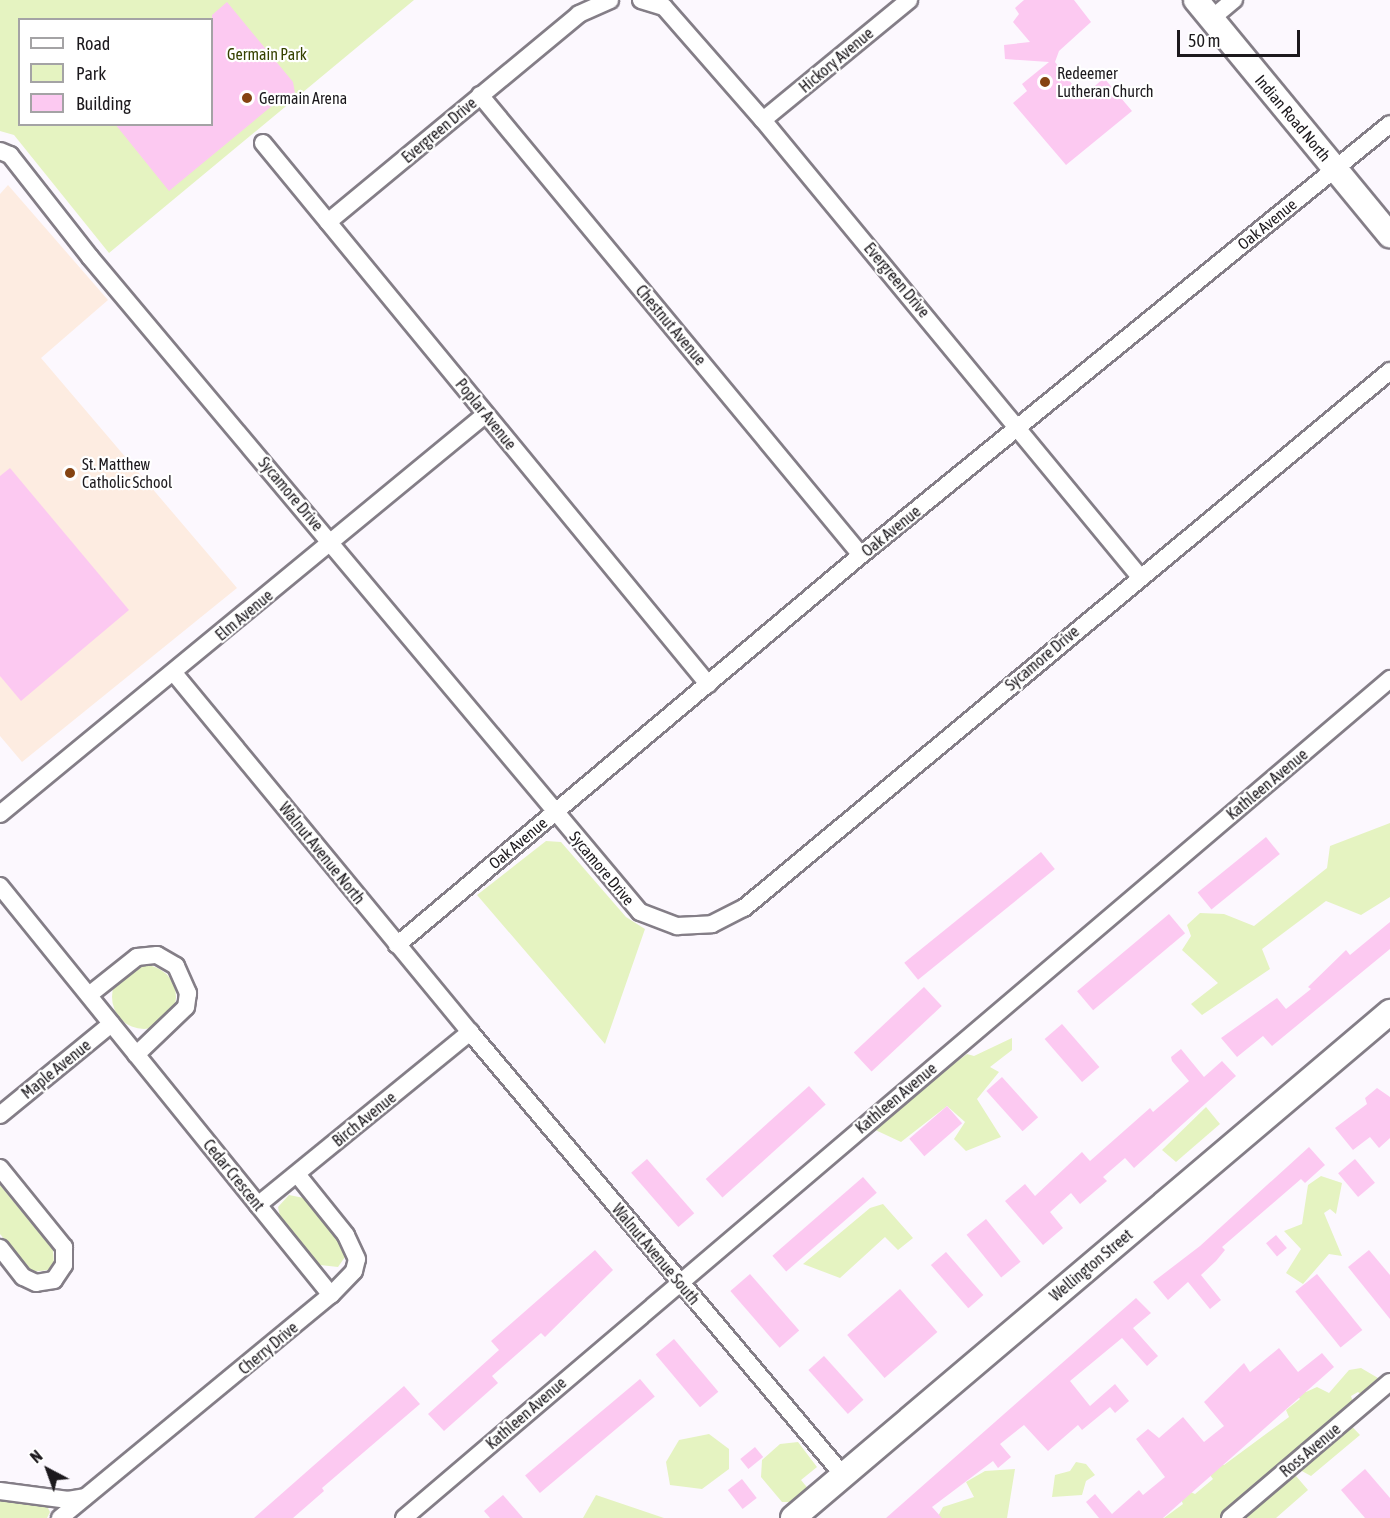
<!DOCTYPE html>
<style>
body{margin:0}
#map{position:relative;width:1390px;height:1518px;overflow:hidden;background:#fcf8fe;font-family:"Asap Condensed",sans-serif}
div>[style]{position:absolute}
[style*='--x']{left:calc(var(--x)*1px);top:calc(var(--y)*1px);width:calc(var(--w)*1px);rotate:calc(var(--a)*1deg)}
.education>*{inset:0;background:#fdece1}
.green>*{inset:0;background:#e5f3c1}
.round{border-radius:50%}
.building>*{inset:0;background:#fcc9f1;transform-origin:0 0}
.roads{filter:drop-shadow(2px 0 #847e87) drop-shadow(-2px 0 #847e87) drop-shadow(0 2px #847e87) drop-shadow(0 -2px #847e87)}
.minor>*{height:16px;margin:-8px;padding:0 8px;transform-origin:8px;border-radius:8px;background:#fff}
.secondary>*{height:24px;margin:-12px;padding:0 12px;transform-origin:12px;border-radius:12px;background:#fff}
.dots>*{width:16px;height:16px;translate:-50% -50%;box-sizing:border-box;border:3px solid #fff;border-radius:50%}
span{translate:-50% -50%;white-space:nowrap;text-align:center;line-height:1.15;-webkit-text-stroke:4.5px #fff;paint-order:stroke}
.park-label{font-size:16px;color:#364200}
.street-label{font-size:16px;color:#1c191d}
.poi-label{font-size:16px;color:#1c191d}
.left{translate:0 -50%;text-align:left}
.legend{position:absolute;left:18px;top:18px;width:195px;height:108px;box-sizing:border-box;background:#fff;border:2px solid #a4a3a5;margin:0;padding:8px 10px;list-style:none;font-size:18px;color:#1c191d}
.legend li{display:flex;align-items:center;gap:12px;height:30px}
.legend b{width:30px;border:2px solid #a4a3a5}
.north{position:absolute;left:18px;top:1440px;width:60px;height:60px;-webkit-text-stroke:4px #fff;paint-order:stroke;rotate:319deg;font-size:16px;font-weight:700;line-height:24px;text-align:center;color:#1c191d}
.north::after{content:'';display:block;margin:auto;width:21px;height:27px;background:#1c191d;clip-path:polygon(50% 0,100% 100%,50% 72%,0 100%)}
.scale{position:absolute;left:1177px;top:30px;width:123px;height:27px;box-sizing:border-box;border:3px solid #1c191d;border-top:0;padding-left:8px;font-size:18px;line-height:21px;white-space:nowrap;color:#1c191d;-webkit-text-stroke:4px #fff;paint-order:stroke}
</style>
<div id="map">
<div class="education">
<div style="clip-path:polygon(8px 185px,108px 300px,41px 358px,237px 588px,22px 762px,0 736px,0 194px)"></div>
</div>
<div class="green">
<div style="clip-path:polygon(evenodd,0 0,414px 0,109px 253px,14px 135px,0 131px,0 0,20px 20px,212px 20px,212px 124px,20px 124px,20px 20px)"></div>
<div style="clip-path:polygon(1390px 823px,1390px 897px,1361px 915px,1326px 901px,1262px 949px,1270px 969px,1202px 1015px,1191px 1004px,1218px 983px,1182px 950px,1191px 936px,1187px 925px,1200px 913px,1224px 914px,1254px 926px,1327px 868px,1330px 846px)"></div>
<div style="clip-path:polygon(546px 841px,561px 842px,626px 917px,645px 929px,605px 1044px,477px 895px)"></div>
<div class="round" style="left:112px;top:965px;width:64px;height:64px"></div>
<div style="clip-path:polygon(1012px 1038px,1012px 1050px,990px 1067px,999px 1072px,977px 1099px,1001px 1137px,966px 1151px,954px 1139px,965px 1122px,947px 1106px,901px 1142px,869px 1127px,967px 1054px,974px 1056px)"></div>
<div style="clip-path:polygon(1206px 1107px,1220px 1124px,1176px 1162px,1162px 1150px)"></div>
<div style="clip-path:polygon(1321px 1176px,1342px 1183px,1336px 1214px,1330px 1209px,1324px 1213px,1342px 1256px,1329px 1254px,1303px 1284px,1286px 1273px,1301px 1249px,1284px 1231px,1302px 1224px,1308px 1185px)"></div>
<div style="clip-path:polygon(0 1185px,53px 1250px,54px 1264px,48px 1270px,32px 1272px,0 1234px)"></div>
<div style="clip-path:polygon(289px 1195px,304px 1198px,344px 1247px,345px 1257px,338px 1267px,320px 1265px,280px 1217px,278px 1207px)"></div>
<div style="clip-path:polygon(883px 1204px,913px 1238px,898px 1250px,885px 1237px,840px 1278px,803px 1264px,870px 1208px)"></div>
<div style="clip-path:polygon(1361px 1368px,1378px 1378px,1376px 1391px,1364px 1396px,1358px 1392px,1351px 1396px,1354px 1405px,1343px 1417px,1360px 1435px,1311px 1476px,1289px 1464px,1278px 1471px,1296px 1476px,1308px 1490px,1276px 1518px,1164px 1518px,1183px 1504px,1178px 1493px,1184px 1489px,1195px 1494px,1213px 1479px,1205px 1469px,1213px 1461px,1224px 1465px,1289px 1417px,1286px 1410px,1300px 1399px,1296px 1394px,1302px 1389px,1306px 1392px,1317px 1387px,1329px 1393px,1349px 1370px)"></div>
<div style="clip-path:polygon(709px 1434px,729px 1449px,729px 1469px,702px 1489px,670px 1485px,666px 1462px,679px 1440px)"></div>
<div style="clip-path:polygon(798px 1442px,817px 1467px,801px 1480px,810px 1491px,802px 1502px,782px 1502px,761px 1477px,762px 1460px,780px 1444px)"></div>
<div style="clip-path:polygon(1076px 1462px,1086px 1464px,1095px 1475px,1086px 1481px,1082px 1495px,1052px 1497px,1055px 1475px,1070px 1471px)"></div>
<div style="clip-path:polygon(1015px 1469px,1007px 1518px,937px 1518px,943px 1507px,974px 1497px,966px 1482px,985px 1471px)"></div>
<div style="clip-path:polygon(596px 1495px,664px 1518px,583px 1518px)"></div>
<div style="clip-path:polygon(0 1496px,46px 1504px,50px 1512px,47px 1518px,0 1518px)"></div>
</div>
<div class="building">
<div style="clip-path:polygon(1024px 0,1074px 0,1091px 22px,1059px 51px,1055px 62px,1082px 97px,1104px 78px,1132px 111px,1066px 165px,1013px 103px,1027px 91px,1022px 84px,1049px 62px,1005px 59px,1004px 45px,1030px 42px,1013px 22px,1019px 14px,1015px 8px)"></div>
<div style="clip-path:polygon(227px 2px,293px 82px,296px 99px,284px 96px,169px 191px,115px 124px,212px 124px,212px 15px)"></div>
<div style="clip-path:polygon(10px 468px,129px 610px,21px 701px,0 676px,0 476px)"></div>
<div style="left:1266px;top:837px;width:22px;height:88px;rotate:51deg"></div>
<div style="left:1041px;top:852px;width:22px;height:176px;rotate:51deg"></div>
<div style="left:1169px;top:914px;width:25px;height:120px;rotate:50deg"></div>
<div style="clip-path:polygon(1390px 922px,1390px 949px,1272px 1046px,1263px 1036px,1237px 1057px,1221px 1038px,1277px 998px,1286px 1009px,1311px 989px,1308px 987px,1346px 950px,1350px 955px)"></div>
<div style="left:924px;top:987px;width:26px;height:96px;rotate:47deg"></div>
<div style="left:1062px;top:1024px;width:57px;height:23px;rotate:49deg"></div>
<div style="clip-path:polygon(1181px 1049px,1204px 1077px,1222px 1061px,1236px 1076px,1134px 1168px,1125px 1158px,1103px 1177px,1107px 1181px,1080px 1204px,1071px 1193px,1050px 1212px,1063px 1228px,1043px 1245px,1005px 1201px,1025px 1184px,1035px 1196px,1082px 1152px,1090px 1161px,1150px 1108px,1153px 1112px,1189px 1081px,1172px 1061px,1171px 1057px)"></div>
<div style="left:1002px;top:1077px;width:54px;height:21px;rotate:48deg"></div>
<div style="left:809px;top:1086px;width:25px;height:139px;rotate:48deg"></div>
<div style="clip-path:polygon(1377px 1088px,1390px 1097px,1390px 1138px,1379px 1148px,1370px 1137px,1353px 1150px,1335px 1128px,1367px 1104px,1365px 1098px)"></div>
<div style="left:947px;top:1106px;width:23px;height:50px;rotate:49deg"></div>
<div style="clip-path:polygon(1309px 1147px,1325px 1165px,1305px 1183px,1301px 1179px,1222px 1247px,1225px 1250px,1216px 1261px,1201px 1275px,1221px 1300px,1210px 1309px,1188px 1282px,1168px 1300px,1153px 1282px,1200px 1246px)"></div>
<div style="left:647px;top:1159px;width:72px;height:21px;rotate:49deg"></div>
<div style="left:1355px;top:1159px;width:31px;height:22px;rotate:50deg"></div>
<div style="left:863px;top:1177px;width:21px;height:120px;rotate:49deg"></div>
<div style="left:986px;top:1219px;width:55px;height:25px;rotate:51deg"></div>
<div style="left:1276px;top:1235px;width:17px;height:13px;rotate:50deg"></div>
<div style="clip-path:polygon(595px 1250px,613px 1270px,545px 1337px,541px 1333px,492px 1376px,498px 1383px,444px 1431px,428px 1414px,499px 1350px,491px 1341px)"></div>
<div style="clip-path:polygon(1369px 1250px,1390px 1275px,1390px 1319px,1348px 1267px)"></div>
<div style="left:946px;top:1252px;width:57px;height:20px;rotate:49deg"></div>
<div style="left:750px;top:1274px;width:75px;height:26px;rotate:49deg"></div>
<div style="left:1317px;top:1274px;width:72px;height:28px;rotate:51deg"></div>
<div style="left:900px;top:1289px;width:57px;height:70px;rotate:49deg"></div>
<div style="clip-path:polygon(1136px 1298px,1151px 1313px,1133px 1328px,1158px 1356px,1147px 1366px,1122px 1338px,1070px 1381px,1090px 1406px,1115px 1384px,1129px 1401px,1115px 1413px,1110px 1407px,1082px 1430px,1078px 1425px,1048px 1451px,1024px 1425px,1000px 1444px,1011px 1457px,998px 1468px,993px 1461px,932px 1507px,942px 1518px,886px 1518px)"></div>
<div style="left:674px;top:1339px;width:69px;height:24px;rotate:50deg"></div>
<div style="clip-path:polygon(1279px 1348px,1298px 1372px,1322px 1353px,1334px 1367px,1163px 1518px,1099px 1518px,1086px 1502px,1095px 1494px,1112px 1514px,1139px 1490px,1143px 1495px,1165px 1477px,1136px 1439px,1148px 1429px,1159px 1438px,1183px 1417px,1204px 1442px,1224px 1426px,1204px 1402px,1244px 1363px,1250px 1372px)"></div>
<div style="left:824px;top:1356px;width:59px;height:21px;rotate:48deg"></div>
<div style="left:640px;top:1379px;width:23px;height:150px;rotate:50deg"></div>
<div style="clip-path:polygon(404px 1386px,420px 1404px,322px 1488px,324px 1491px,293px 1518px,254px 1518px)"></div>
<div style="left:755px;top:1447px;width:13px;height:19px;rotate:51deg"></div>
<div style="clip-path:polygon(1365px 1469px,1390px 1498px,1390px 1518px,1365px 1518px,1341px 1490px)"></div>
<div style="left:742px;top:1479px;width:24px;height:18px;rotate:52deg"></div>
<div style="clip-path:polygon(503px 1495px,523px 1518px,490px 1518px,484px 1511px)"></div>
</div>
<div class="roads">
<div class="minor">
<div style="--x:641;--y:0;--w:24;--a:17"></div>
<div style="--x:664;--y:7;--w:150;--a:48.8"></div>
<div style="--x:763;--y:120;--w:592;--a:50.48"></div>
<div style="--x:1211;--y:19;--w:30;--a:-40"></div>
<div style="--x:480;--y:95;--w:597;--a:50.37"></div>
<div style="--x:763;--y:120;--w:189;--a:-39.4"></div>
<div style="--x:263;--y:143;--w:701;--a:50.56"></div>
<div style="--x:0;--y:151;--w:11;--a:22"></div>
<div style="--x:10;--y:155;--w:130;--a:51.9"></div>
<div style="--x:90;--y:257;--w:855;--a:49.98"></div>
<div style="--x:640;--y:912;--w:40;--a:21"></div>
<div style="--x:677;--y:926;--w:35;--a:-3"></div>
<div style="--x:712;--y:924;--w:36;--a:-27"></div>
<div style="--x:744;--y:908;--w:840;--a:-39.74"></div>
<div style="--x:328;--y:222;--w:326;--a:-39.6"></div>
<div style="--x:579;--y:14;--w:34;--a:-24"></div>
<div style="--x:174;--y:673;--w:465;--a:50.5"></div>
<div style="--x:470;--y:1032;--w:579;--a:49.9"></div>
<div style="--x:0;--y:814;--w:629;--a:-39.46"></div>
<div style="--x:0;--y:886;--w:526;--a:51.02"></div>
<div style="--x:397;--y:945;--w:606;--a:-40.05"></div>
<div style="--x:861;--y:555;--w:682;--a:-39.17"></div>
<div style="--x:89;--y:995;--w:61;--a:-38.4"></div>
<div style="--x:137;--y:957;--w:20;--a:-6"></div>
<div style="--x:157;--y:955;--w:22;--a:30"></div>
<div style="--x:176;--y:966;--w:30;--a:66"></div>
<div style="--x:188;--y:993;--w:14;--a:98"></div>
<div style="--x:186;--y:1007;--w:69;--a:136.2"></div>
<div style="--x:0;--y:1115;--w:144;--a:-39.3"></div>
<div style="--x:0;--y:1168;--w:102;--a:51"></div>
<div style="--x:64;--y:1247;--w:18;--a:90"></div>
<div style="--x:64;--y:1265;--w:18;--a:124"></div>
<div style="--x:54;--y:1280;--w:18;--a:171"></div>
<div style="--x:36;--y:1283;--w:14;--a:-155"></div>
<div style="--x:23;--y:1277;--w:37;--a:-128"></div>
<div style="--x:258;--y:1205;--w:274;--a:-39.2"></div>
<div style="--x:0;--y:1491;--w:69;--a:7.5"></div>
<div style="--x:68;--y:1500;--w:17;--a:-10"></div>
<div style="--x:60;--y:1518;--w:351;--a:-39.5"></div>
<div style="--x:331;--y:1295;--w:33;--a:-46"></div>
<div style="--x:354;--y:1271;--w:12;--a:-76"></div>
<div style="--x:357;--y:1259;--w:26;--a:-115"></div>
<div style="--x:346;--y:1235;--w:78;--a:-128.8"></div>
<div style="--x:404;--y:1518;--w:1295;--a:-40.39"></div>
<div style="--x:1230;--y:1518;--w:210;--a:-40.4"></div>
</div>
<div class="secondary">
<div style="--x:1196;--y:0;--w:305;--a:50.5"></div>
<div style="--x:793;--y:1518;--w:783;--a:-40.28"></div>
</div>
</div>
<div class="dots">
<div style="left:1045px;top:82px;background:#854311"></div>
<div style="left:247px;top:98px;background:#854311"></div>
<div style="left:70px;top:473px;background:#854311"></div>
</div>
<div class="park-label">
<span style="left:267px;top:54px">Germain Park</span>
</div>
<div class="street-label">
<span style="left:836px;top:60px;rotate:-40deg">Hickory Avenue</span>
<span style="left:1293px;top:118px;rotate:50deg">Indian Road North</span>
<span style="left:439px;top:130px;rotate:-40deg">Evergreen Drive</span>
<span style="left:1267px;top:224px;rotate:-39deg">Oak Avenue</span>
<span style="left:897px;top:280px;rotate:50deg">Evergreen Drive</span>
<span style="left:671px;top:325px;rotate:50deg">Chestnut Avenue</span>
<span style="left:486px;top:414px;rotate:51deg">Poplar Avenue</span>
<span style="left:291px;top:494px;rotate:50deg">Sycamore Drive</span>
<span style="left:891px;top:531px;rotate:-39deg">Oak Avenue</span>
<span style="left:244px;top:615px;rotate:-40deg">Elm Avenue</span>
<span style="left:1042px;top:658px;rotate:-40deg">Sycamore Drive</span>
<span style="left:1267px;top:784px;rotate:-40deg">Kathleen Avenue</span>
<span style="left:518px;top:843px;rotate:-40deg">Oak Avenue</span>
<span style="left:322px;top:853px;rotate:51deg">Walnut Avenue North</span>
<span style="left:602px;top:868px;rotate:50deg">Sycamore Drive</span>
<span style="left:56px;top:1069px;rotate:-39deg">Maple Avenue</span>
<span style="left:896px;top:1098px;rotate:-40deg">Kathleen Avenue</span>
<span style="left:364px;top:1119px;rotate:-39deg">Birch Avenue</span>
<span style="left:234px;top:1175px;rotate:51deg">Cedar Crescent</span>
<span style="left:656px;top:1254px;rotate:50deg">Walnut Avenue South</span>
<span style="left:1091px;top:1265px;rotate:-40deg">Wellington Street</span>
<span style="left:268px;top:1348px;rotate:-40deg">Cherry Drive</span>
<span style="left:526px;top:1413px;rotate:-41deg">Kathleen Avenue</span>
<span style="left:1310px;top:1450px;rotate:-40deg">Ross Avenue</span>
</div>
<div class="poi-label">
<span class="left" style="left:1057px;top:82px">Redeemer<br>Lutheran Church</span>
<span class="left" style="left:259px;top:98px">Germain Arena</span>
<span class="left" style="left:82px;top:473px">St. Matthew<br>Catholic School</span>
</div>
<ul class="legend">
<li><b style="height:8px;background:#fff"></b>Road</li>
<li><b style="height:16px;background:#e5f3c1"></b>Park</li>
<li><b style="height:16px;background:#fcc9f1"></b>Building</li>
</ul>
<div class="north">N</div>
<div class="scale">50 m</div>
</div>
